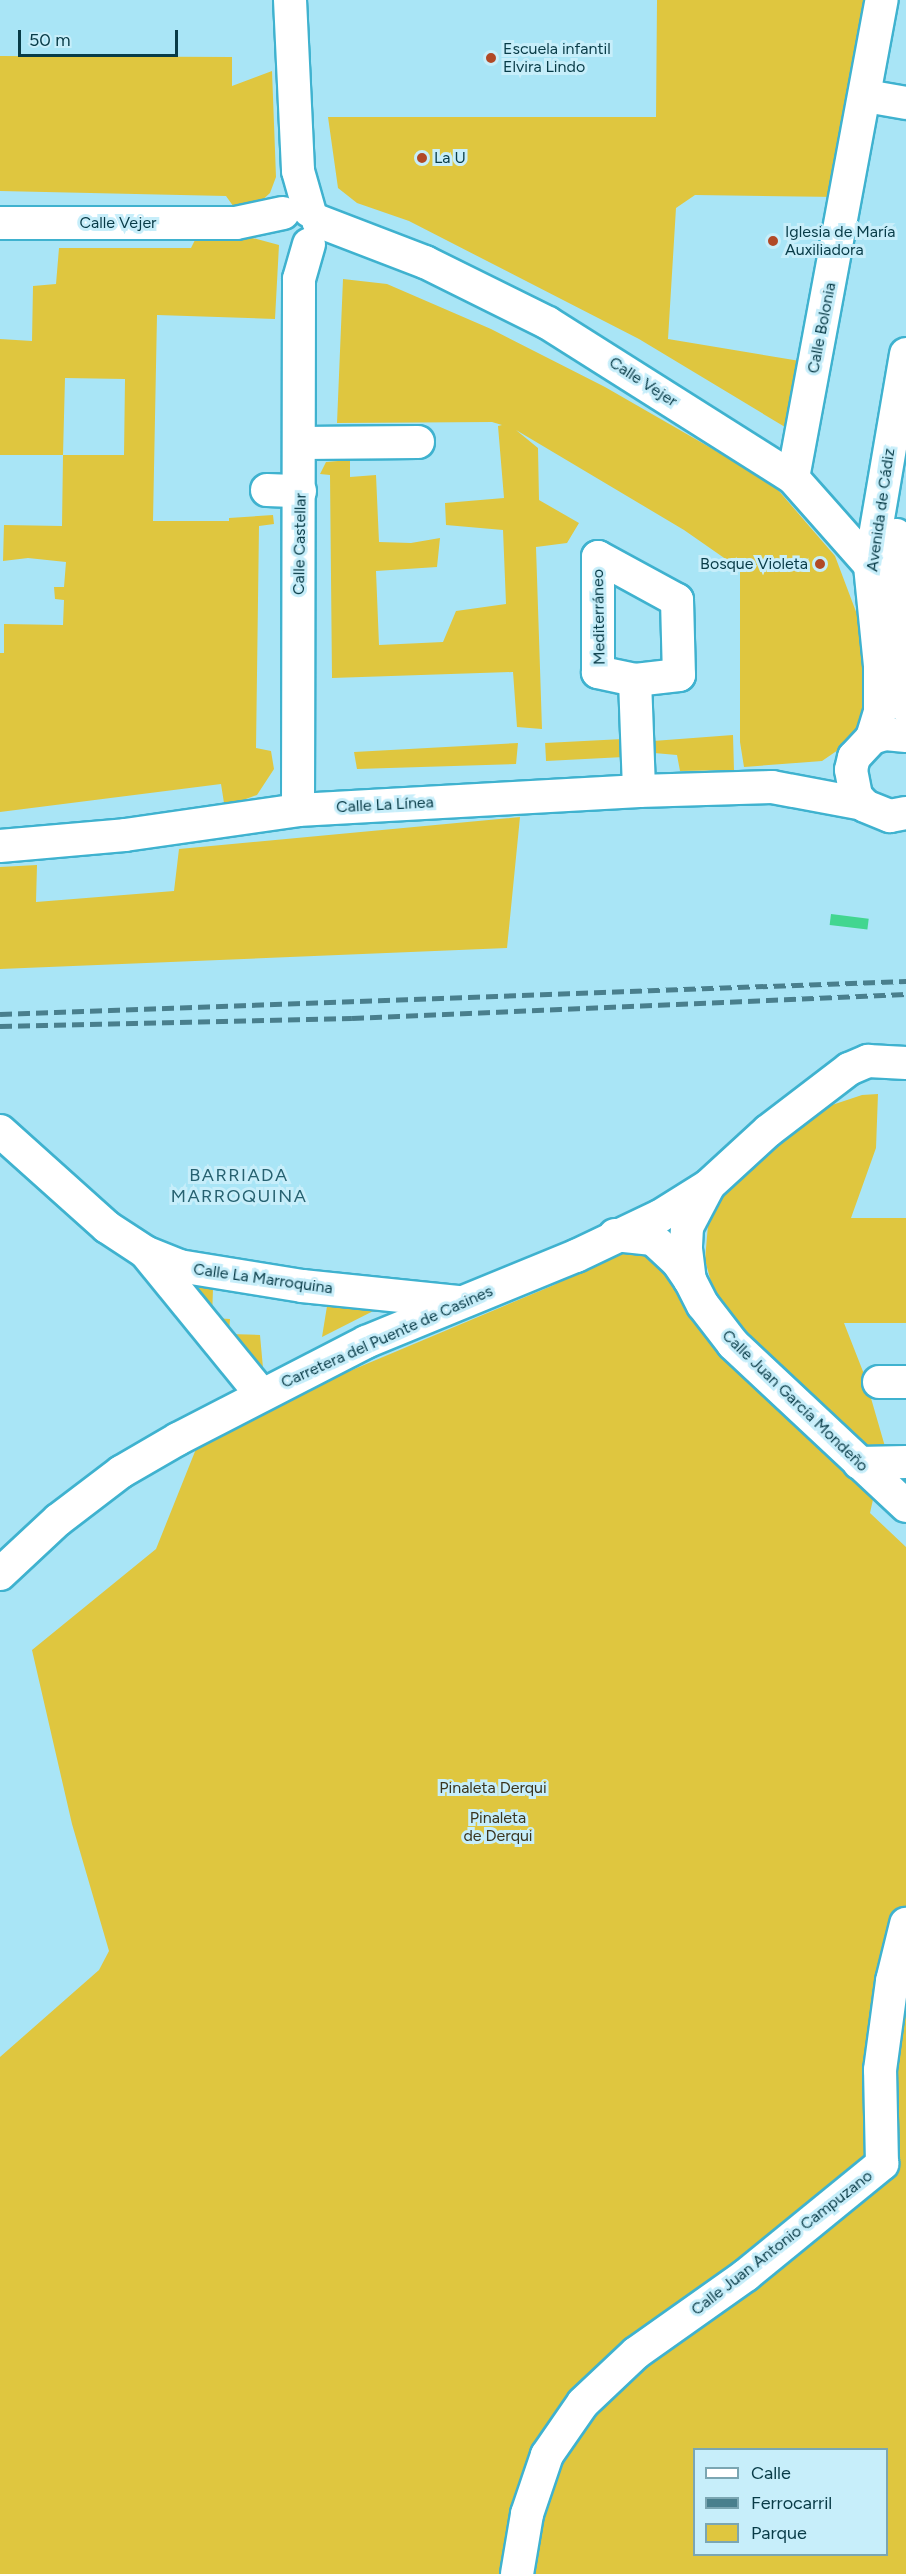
<!DOCTYPE html>
<meta charset="utf-8">
<style>
body{margin:0}
#map{position:relative;width:906px;height:2574px;overflow:hidden;background:#a9e5f6;font-family:Figtree,sans-serif}
div>[style]{position:absolute}
[style*='--x']{left:calc(var(--x)*1px);top:calc(var(--y)*1px);width:calc(var(--w)*1px);rotate:calc(var(--a)*1deg)}
.green>*{inset:0;background:#dfc63f;transform-origin:0 0}
.water>*{inset:0;background:#42d690;transform-origin:0 0}
.roads{filter:drop-shadow(2px 0 #3fb2cf) drop-shadow(-2px 0 #3fb2cf) drop-shadow(0 2px #3fb2cf) drop-shadow(0 -2px #3fb2cf)}
.minor>*{height:32px;margin:-16px;padding:0 16px;transform-origin:16px;border-radius:16px;background:#fff}
.rail>*{height:4.5px;margin-top:-2.25px;transform-origin:0;background:repeating-linear-gradient(90deg,#497f8d 0 12px,transparent 0 18px)}
.dots>*{width:16px;height:16px;translate:-50% -50%;box-sizing:border-box;border:3px solid #c7eefa;border-radius:50%}
span{translate:-50% -50%;white-space:nowrap;text-align:center;line-height:1.15;-webkit-text-stroke:6px #c7eefa;paint-order:stroke}
.poi-label{font-size:16px;color:#083b47}
.left{translate:0 -50%;text-align:left}
.right{translate:-100% -50%;text-align:right}
.street-label{font-size:16px;color:#083b47}
.park-label{font-size:16px;color:#3a351e}
.neighbourhood-label{font-size:18px;color:#266170;letter-spacing:1.5px}
.legend{position:absolute;left:693px;top:2448px;width:195px;height:108px;box-sizing:border-box;background:#c7eefa;border:2px solid #7ba6b2;margin:0;padding:8px 10px;list-style:none;font-size:18px;color:#083b47}
.legend li{display:flex;align-items:center;gap:12px;height:30px}
.legend b{width:30px;border:2px solid #7ba6b2}
.scale{position:absolute;left:18px;top:30px;width:160px;height:27px;box-sizing:border-box;border:3px solid #083b47;border-top:0;padding-left:8px;font-size:18px;line-height:21px;white-space:nowrap;color:#083b47;-webkit-text-stroke:4px #c7eefa;paint-order:stroke}
</style>
<div id="map">
<div class="green">
<div style="clip-path:polygon(657px 0,865px 0,838px 197px,695px 195px,676px 208px,668px 339px,806px 362px,790px 430px,639px 339px,409px 221px,357px 203px,338px 188px,328px 117px,656px 117px)"></div>
<div style="clip-path:polygon(0 56px,232px 57px,232px 86px,272px 71px,276px 177px,270px 193px,258px 204px,236px 210px,226px 196px,0 191px)"></div>
<div style="clip-path:polygon(evenodd,230px 232px,279px 245px,275px 319px,157px 315px,153px 521px,229px 521px,229px 518px,273px 515px,274px 524px,259px 526px,256px 748px,271px 751px,274px 769px,257px 795px,235px 803px,224px 803px,221px 784px,0 812px,0 653px,4px 653px,4px 624px,63px 625px,64px 600px,55px 599px,54px 587px,64px 587px,66px 562px,28px 558px,3px 561px,4px 525px,62px 526px,63px 455px,0 455px,0 339px,32px 341px,33px 286px,56px 284px,59px 248px,191px 248px,195px 240px,230px 232px,65px 378px,125px 379px,124px 455px,63px 455px,65px 378px)"></div>
<div style="clip-path:polygon(343px 279px,387px 284px,491px 329px,605px 387px,772px 483px,835px 556px,861px 625px,868px 702px,857px 737px,822px 761px,744px 767px,740px 742px,740px 569px,684px 530px,516px 430px,538px 448px,539px 500px,579px 523px,567px 543px,536px 547px,542px 729px,517px 727px,513px 672px,332px 678px,330px 475px,320px 474px,326px 462px,350px 460px,350px 477px,376px 475px,379px 542px,411px 543px,440px 538px,437px 567px,376px 571px,379px 645px,443px 642px,456px 611px,506px 604px,503px 530px,446px 525px,445px 503px,504px 498px,498px 426px,502px 425px,492px 422px,337px 423px)"></div>
<div style="clip-path:polygon(733px 735px,734px 770px,680px 771px,677px 755px,654px 753px,653px 741px)"></div>
<div style="left:623px;top:739px;width:18px;height:78px;rotate:87deg"></div>
<div style="clip-path:polygon(518px 743px,516px 764px,357px 769px,354px 752px)"></div>
<div style="clip-path:polygon(520px 817px,507px 948px,0 969px,0 867px,37px 865px,36px 902px,174px 891px,179px 849px)"></div>
<div style="clip-path:polygon(878px 1094px,876px 1148px,851px 1218px,906px 1218px,906px 1323px,844px 1323px,864px 1374px,886px 1450px,867px 1451px,733px 1320px,713px 1289px,705px 1260px,708px 1225px,721px 1193px,823px 1108px,862px 1095px)"></div>
<div style="clip-path:polygon(evenodd,624px 1247px,659px 1247px,698px 1327px,874px 1495px,870px 1513px,906px 1547px,906px 2574px,0 2574px,0 2057px,99px 1970px,109px 1951px,72px 1824px,32px 1650px,156px 1549px,196px 1449px,326px 1381px,554px 1285px,624px 1247px,694px 2450px,886px 2450px,886px 2554px,694px 2554px,694px 2450px)"></div>
<div style="clip-path:polygon(181px 1286px,213px 1289px,212px 1318px,230px 1319px,229px 1334px,260px 1335px,263px 1368px,253px 1373px)"></div>
<div style="clip-path:polygon(328px 1300px,389px 1303px,322px 1337px)"></div>
</div>
<div class="water">
<div style="left:831px;top:914px;width:38px;height:11px;rotate:7deg"></div>
</div>
<div class="roads">
<div class="minor">
<div style="--x:290;--y:0;--w:171;--a:87.3"></div>
<div style="--x:298;--y:171;--w:41;--a:74.2"></div>
<div style="--x:866;--y:96;--w:41;--a:9.9"></div>
<div style="--x:318;--y:221;--w:115;--a:21"></div>
<div style="--x:425;--y:262;--w:137;--a:26.4"></div>
<div style="--x:548;--y:323;--w:290;--a:32.3"></div>
<div style="--x:793;--y:478;--w:116;--a:48.5"></div>
<div style="--x:870;--y:565;--w:26;--a:-25"></div>
<div style="--x:0;--y:223;--w:236;--a:0"></div>
<div style="--x:236;--y:223;--w:48;--a:-12"></div>
<div style="--x:301;--y:443;--w:117;--a:-0.5"></div>
<div style="--x:793;--y:478;--w:486;--a:-79.5"></div>
<div style="--x:267;--y:490;--w:33;--a:2"></div>
<div style="--x:896;--y:535;--w:19;--a:96"></div>
<div style="--x:894;--y:554;--w:112;--a:86.9"></div>
<div style="--x:900;--y:666;--w:41;--a:81.7"></div>
<div style="--x:635;--y:680;--w:38;--a:-168"></div>
<div style="--x:598;--y:672;--w:115;--a:-90"></div>
<div style="--x:598;--y:557;--w:90;--a:28.6"></div>
<div style="--x:677;--y:600;--w:75;--a:88.5"></div>
<div style="--x:679;--y:675;--w:44;--a:173.5"></div>
<div style="--x:635;--y:680;--w:111;--a:87.9"></div>
<div style="--x:906;--y:736;--w:21;--a:-175"></div>
<div style="--x:885;--y:734;--w:14;--a:163"></div>
<div style="--x:872;--y:738;--w:26;--a:133"></div>
<div style="--x:854;--y:757;--w:13;--a:103"></div>
<div style="--x:851;--y:770;--w:26;--a:79"></div>
<div style="--x:856;--y:796;--w:13;--a:48"></div>
<div style="--x:865;--y:806;--w:27;--a:22"></div>
<div style="--x:890;--y:816;--w:16;--a:-11"></div>
<div style="--x:872;--y:738;--w:27;--a:-73"></div>
<div style="--x:880;--y:712;--w:46;--a:-90"></div>
<div style="--x:880;--y:666;--w:101;--a:-95.7"></div>
<div style="--x:870;--y:565;--w:214;--a:-80.3"></div>
<div style="--x:298;--y:810;--w:531;--a:-89.89"></div>
<div style="--x:299;--y:279;--w:36;--a:-74"></div>
<div style="--x:0;--y:846;--w:125;--a:-5"></div>
<div style="--x:125;--y:835;--w:175;--a:-8.2"></div>
<div style="--x:298;--y:810;--w:342;--a:-3.2"></div>
<div style="--x:639;--y:791;--w:133;--a:-1.7"></div>
<div style="--x:772;--y:787;--w:93;--a:10.6"></div>
<div style="--x:0;--y:1131;--w:144;--a:41.9"></div>
<div style="--x:107;--y:1227;--w:45;--a:33.3"></div>
<div style="--x:145;--y:1252;--w:37;--a:22"></div>
<div style="--x:179;--y:1266;--w:125;--a:9.2"></div>
<div style="--x:302;--y:1286;--w:159;--a:5.8"></div>
<div style="--x:708;--y:1187;--w:45;--a:117.7"></div>
<div style="--x:687;--y:1227;--w:22;--a:93"></div>
<div style="--x:686;--y:1249;--w:31;--a:83"></div>
<div style="--x:690;--y:1280;--w:28;--a:63"></div>
<div style="--x:703;--y:1305;--w:49;--a:52.4"></div>
<div style="--x:733;--y:1344;--w:237;--a:43.1"></div>
<div style="--x:615;--y:1235;--w:38;--a:6"></div>
<div style="--x:653;--y:1239;--w:33;--a:43"></div>
<div style="--x:677;--y:1261;--w:23;--a:56"></div>
<div style="--x:146;--y:1253;--w:181;--a:50.8"></div>
<div style="--x:879;--y:1382;--w:27;--a:0"></div>
<div style="--x:859;--y:1463;--w:47;--a:-1.2"></div>
<div style="--x:0;--y:1574;--w:79;--a:-43"></div>
<div style="--x:58;--y:1520;--w:79;--a:-37.3"></div>
<div style="--x:121;--y:1472;--w:66;--a:-30.1"></div>
<div style="--x:178;--y:1439;--w:212;--a:-27.3"></div>
<div style="--x:366;--y:1342;--w:227;--a:-22.3"></div>
<div style="--x:576;--y:1256;--w:93;--a:-25.5"></div>
<div style="--x:660;--y:1216;--w:57;--a:-32"></div>
<div style="--x:708;--y:1186;--w:81;--a:-42.5"></div>
<div style="--x:768;--y:1131;--w:102;--a:-37.4"></div>
<div style="--x:849;--y:1069;--w:21;--a:-23"></div>
<div style="--x:868;--y:1061;--w:38;--a:3"></div>
<div style="--x:882;--y:2164;--w:94;--a:-91.2"></div>
<div style="--x:880;--y:2070;--w:90;--a:-82.3"></div>
<div style="--x:892;--y:1981;--w:59;--a:-76.2"></div>
<div style="--x:517;--y:2574;--w:61;--a:-80.5"></div>
<div style="--x:527;--y:2514;--w:62;--a:-71.3"></div>
<div style="--x:547;--y:2455;--w:63;--a:-55.3"></div>
<div style="--x:583;--y:2403;--w:73;--a:-43.3"></div>
<div style="--x:636;--y:2353;--w:135;--a:-35.3"></div>
<div style="--x:746;--y:2275;--w:176;--a:-39.2"></div>
</div>
</div>
<div class="rail">
<div style="--x:0;--y:1014;--w:907;--a:-2.09"></div>
<div style="--x:0;--y:1026;--w:352;--a:-1.3"></div>
<div style="--x:352;--y:1018;--w:555;--a:-2.48"></div>
</div>
<div class="dots">
<div style="left:491px;top:58px;background:#b14926"></div>
<div style="left:422px;top:158px;background:#b14926"></div>
<div style="left:773px;top:241px;background:#b14926"></div>
<div style="left:820px;top:564px;background:#b14926"></div>
</div>
<div class="poi-label">
<span class="left" style="left:503px;top:58px">Escuela infantil<br>Elvira Lindo</span>
<span class="left" style="left:434px;top:158px">La U</span>
<span class="left" style="left:785px;top:241px">Iglesia de María<br>Auxiliadora</span>
<span class="right" style="left:808px;top:564px">Bosque Violeta</span>
</div>
<div class="street-label">
<span style="left:118px;top:223px">Calle Vejer</span>
<span style="left:822px;top:328px;rotate:-79deg">Calle Bolonia</span>
<span style="left:643px;top:382px;rotate:33deg">Calle Vejer</span>
<span style="left:881px;top:510px;rotate:-82deg">Avenida de Cádiz</span>
<span style="left:300px;top:544px;rotate:-89deg">Calle Castellar</span>
<span style="left:599px;top:617px;rotate:-91deg">Mediterráneo</span>
<span style="left:385px;top:805px;rotate:-3deg">Calle La Línea</span>
<span style="left:263px;top:1279px;rotate:8deg">Calle La Marroquina</span>
<span style="left:387px;top:1337px;rotate:-24deg">Carretera del Puente de Casines</span>
<span style="left:795px;top:1401px;rotate:44deg">Calle Juan García Mondeño</span>
<span style="left:782px;top:2243px;rotate:-38deg">Calle Juan Antonio Campuzano</span>
</div>
<div class="park-label">
<span style="left:493px;top:1788px">Pinaleta Derqui</span>
<span style="left:498px;top:1827px">Pinaleta<br>de Derqui</span>
</div>
<div class="neighbourhood-label">
<span style="left:239px;top:1186px">BARRIADA<br>MARROQUINA</span>
</div>
<ul class="legend">
<li><b style="height:8px;background:#fff"></b>Calle</li>
<li><b style="height:8px;background:#497f8d"></b>Ferrocarril</li>
<li><b style="height:16px;background:#dfc63f"></b>Parque</li>
</ul>
<div class="scale">50 m</div>
</div>
